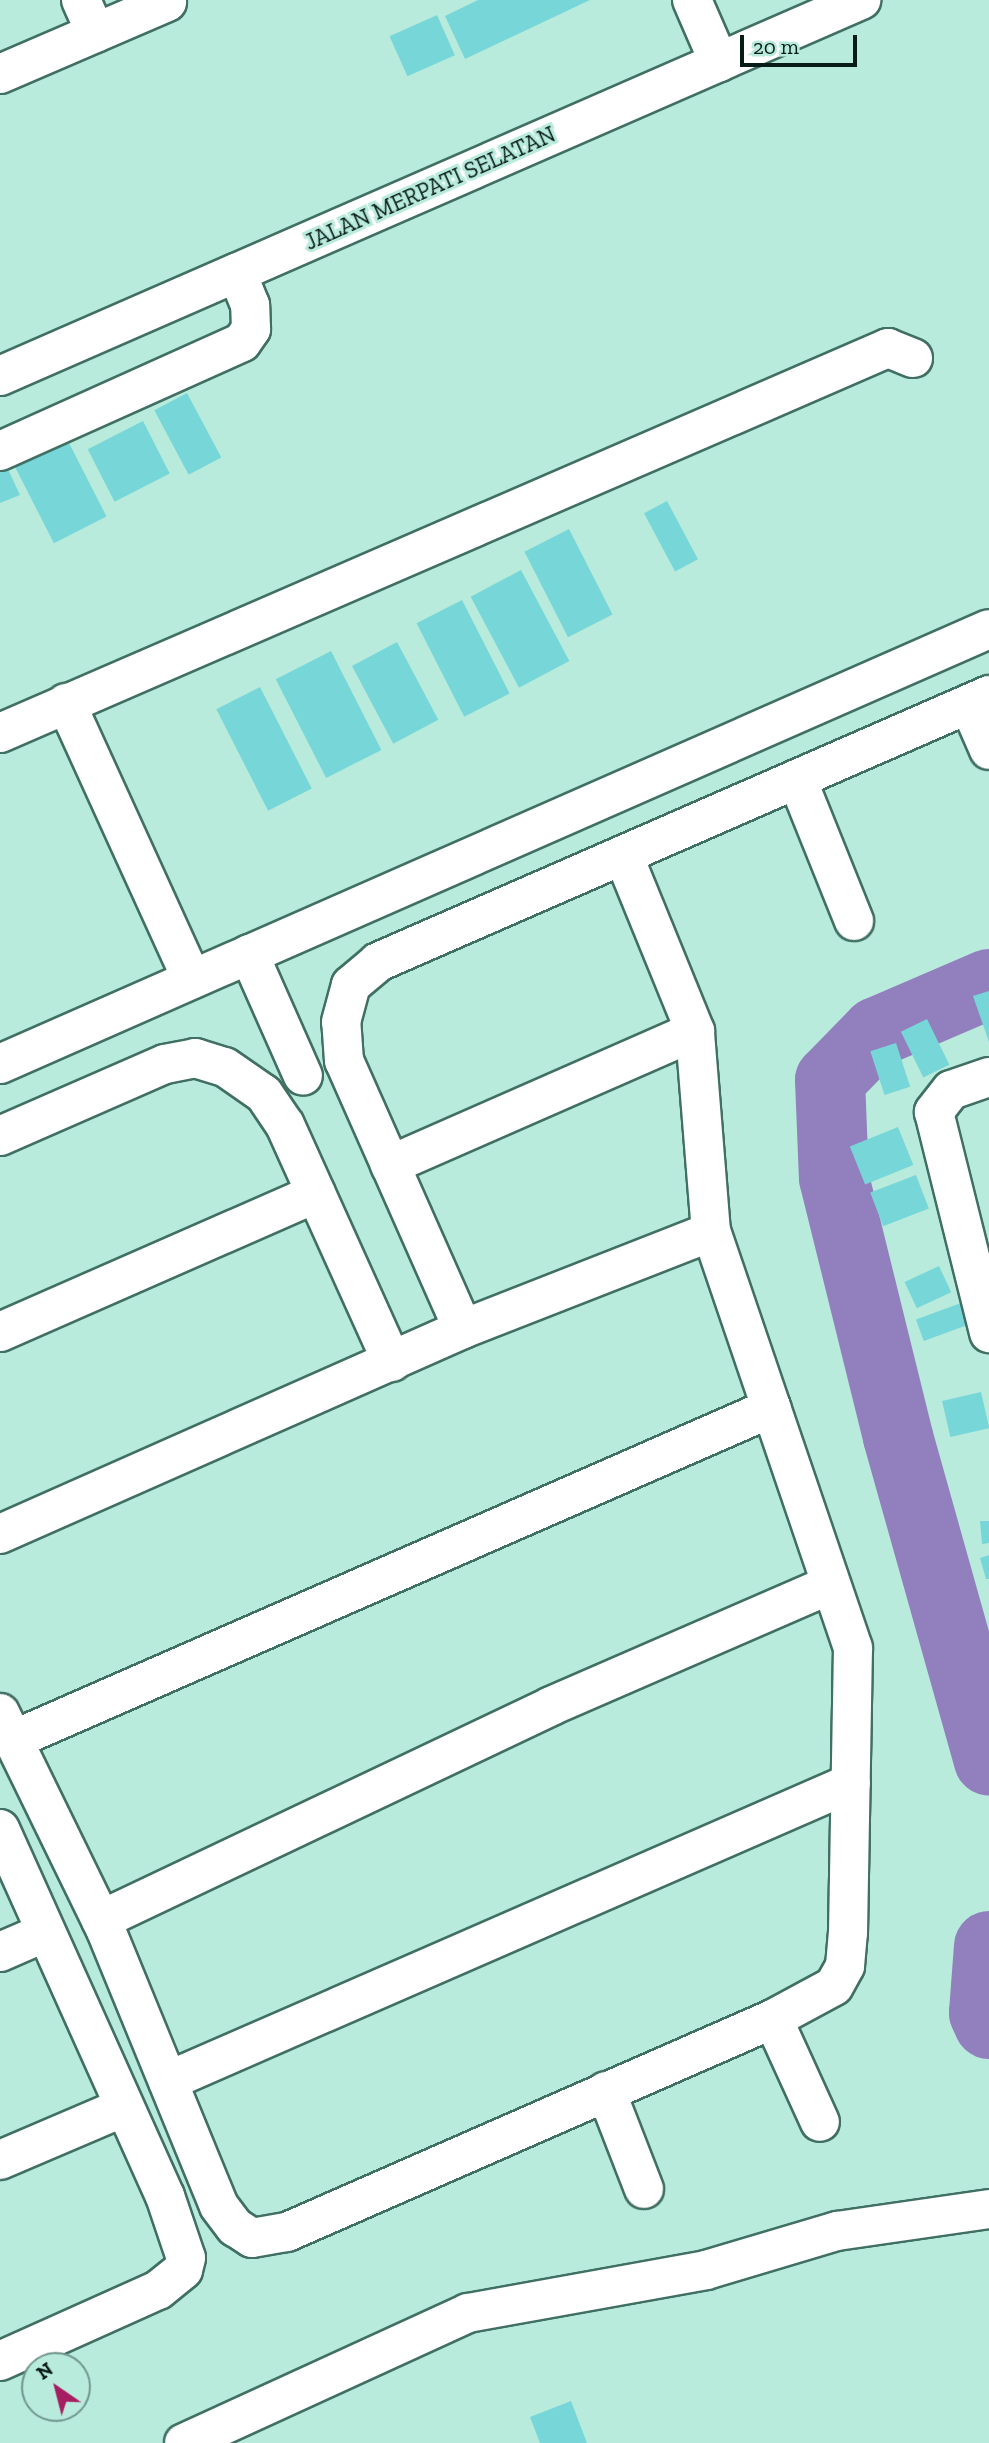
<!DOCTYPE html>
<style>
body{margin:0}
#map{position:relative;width:989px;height:2443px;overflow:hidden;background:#b9ebdd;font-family:"Zilla Slab",serif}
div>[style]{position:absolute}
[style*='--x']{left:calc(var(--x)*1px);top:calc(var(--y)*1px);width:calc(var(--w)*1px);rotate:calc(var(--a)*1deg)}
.river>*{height:70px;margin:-35px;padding:0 35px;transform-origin:35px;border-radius:35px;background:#9180bd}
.building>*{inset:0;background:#77d7d8;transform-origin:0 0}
.roads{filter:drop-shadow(2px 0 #406f63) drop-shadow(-2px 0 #406f63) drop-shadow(0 2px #406f63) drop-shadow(0 -2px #406f63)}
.minor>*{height:38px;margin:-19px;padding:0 19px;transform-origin:19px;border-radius:19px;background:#fff}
span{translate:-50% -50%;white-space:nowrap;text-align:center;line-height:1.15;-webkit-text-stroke:6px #b9ebdd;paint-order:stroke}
.street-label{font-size:23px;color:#081c17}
.north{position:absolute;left:21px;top:2352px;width:70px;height:70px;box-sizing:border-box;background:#b9ebdd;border:2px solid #72988e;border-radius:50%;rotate:325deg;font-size:19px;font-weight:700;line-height:28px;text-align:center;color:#081c17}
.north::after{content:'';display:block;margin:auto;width:24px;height:32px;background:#a71d62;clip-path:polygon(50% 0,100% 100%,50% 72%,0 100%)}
.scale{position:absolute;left:740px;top:35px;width:117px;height:32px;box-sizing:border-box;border:4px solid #081c17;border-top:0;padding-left:9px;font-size:21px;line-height:24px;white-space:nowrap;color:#081c17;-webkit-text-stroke:5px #b9ebdd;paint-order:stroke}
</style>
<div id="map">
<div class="river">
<div style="--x:989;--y:984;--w:122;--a:156.8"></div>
<div style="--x:877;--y:1032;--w:67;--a:134.4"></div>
<div style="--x:830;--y:1080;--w:98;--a:87.7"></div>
<div style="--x:834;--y:1178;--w:267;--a:76.1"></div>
<div style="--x:898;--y:1437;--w:336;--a:74.3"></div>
<div style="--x:989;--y:1946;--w:67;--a:94.3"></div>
<div style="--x:984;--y:2013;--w:12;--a:66"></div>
</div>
<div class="building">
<div style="clip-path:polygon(478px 0,590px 0,465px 59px,445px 16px)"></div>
<div style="left:437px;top:15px;width:44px;height:52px;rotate:66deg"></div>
<div style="left:187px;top:393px;width:73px;height:37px;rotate:62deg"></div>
<div style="left:143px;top:421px;width:59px;height:62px;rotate:63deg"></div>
<div style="left:67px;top:439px;width:87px;height:59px;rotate:63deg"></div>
<div style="clip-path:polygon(7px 467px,20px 495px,0 503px,0 470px)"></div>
<div style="left:667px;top:501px;width:66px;height:26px;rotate:62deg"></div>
<div style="left:569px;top:529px;width:96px;height:50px;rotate:63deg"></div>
<div style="left:521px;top:570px;width:103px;height:57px;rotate:62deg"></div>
<div style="left:462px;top:600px;width:105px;height:51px;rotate:63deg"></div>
<div style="left:397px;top:642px;width:88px;height:51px;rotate:62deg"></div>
<div style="left:331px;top:651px;width:111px;height:62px;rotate:63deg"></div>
<div style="left:260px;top:687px;width:114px;height:49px;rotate:63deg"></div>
<div style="clip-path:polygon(989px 991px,989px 1042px,973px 996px)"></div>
<div style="left:927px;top:1019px;width:51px;height:29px;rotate:64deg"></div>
<div style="left:896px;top:1043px;width:46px;height:27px;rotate:72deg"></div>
<div style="left:898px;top:1127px;width:41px;height:52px;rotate:68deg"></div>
<div style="left:916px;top:1175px;width:36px;height:49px;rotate:69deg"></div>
<div style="left:939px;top:1266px;width:29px;height:38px;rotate:65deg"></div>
<div style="left:961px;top:1303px;width:23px;height:48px;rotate:70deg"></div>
<div style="left:981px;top:1392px;width:37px;height:40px;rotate:77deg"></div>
<div style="clip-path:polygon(980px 1521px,989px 1521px,989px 1543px,982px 1544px)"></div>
<div style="clip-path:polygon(989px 1555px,989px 1579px,986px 1579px,980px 1558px)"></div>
<div style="clip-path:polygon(571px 2401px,587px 2443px,540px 2443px,530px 2417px)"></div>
</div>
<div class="roads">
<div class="minor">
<div style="--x:81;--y:0;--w:36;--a:66"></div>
<div style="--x:692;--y:0;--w:68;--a:66.5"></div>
<div style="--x:0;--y:74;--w:182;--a:-23.3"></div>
<div style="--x:0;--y:376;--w:940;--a:-23.59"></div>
<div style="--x:0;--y:451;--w:265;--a:-24.2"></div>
<div style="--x:242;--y:342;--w:16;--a:-55"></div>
<div style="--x:251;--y:329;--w:24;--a:-92"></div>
<div style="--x:250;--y:305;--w:35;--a:-112"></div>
<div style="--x:66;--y:703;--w:303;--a:65.5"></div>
<div style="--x:969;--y:704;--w:50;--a:66.5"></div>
<div style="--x:0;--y:733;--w:968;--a:-23.44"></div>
<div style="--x:888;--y:348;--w:27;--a:22"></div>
<div style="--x:797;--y:779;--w:153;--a:68.1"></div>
<div style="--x:249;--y:954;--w:133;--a:66.1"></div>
<div style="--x:0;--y:1064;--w:1080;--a:-23.74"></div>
<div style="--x:989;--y:1077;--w:40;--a:161.1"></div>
<div style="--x:951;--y:1090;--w:28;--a:128"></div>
<div style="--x:934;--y:1112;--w:228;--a:76"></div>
<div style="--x:0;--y:1136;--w:180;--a:-23.6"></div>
<div style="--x:165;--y:1064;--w:31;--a:-11"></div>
<div style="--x:195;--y:1058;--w:31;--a:17"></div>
<div style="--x:225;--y:1067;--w:47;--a:34.7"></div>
<div style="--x:264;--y:1094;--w:37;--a:56"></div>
<div style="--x:285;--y:1125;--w:260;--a:65.7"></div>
<div style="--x:390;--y:1165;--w:333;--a:-23.7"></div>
<div style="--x:463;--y:1329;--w:293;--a:-113.9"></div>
<div style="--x:344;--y:1061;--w:39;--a:-94"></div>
<div style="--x:341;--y:1022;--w:38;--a:-75"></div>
<div style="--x:351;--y:985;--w:35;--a:-40"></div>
<div style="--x:378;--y:962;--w:667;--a:-23.6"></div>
<div style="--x:0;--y:1332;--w:345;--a:-23.7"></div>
<div style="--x:0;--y:1534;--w:506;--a:-23.88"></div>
<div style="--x:463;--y:1329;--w:266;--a:-21.4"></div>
<div style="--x:0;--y:1713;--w:239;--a:64"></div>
<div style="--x:105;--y:1928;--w:300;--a:67.7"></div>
<div style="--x:219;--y:2206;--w:26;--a:53"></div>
<div style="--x:235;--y:2227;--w:20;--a:33"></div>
<div style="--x:252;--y:2238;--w:36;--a:-10"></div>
<div style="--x:287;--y:2232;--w:531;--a:-23.67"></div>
<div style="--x:773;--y:2019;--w:69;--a:-28.4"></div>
<div style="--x:834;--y:1986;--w:23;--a:-61"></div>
<div style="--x:845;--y:1966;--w:33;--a:-85"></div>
<div style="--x:848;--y:1933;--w:285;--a:-89"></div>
<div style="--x:853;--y:1648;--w:440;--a:-108.8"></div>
<div style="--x:711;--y:1232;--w:202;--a:-94.6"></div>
<div style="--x:695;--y:1031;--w:190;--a:-112.2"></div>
<div style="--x:13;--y:1740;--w:828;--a:-23.65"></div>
<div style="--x:0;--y:1829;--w:402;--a:65.8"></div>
<div style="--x:165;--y:2196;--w:65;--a:71.3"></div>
<div style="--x:186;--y:2258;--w:12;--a:104"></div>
<div style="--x:183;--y:2270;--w:32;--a:141"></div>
<div style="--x:158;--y:2290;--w:173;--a:155.8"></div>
<div style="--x:101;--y:1920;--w:498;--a:-25.4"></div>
<div style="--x:551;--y:1706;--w:305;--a:-23.5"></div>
<div style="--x:0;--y:1952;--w:48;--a:-23.4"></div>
<div style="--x:773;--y:2019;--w:113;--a:65.5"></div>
<div style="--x:168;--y:2081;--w:745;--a:-23.57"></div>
<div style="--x:606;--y:2091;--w:105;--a:68.8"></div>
<div style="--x:0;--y:2160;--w:135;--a:-23.1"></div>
<div style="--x:184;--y:2443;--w:312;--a:-24.6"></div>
<div style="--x:468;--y:2313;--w:242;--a:-10.2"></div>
<div style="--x:706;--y:2270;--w:137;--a:-16.6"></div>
<div style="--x:837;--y:2231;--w:154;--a:-8.2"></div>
</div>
</div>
<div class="street-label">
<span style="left:430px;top:188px;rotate:-24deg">JALAN MERPATI SELATAN</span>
</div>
<div class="north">N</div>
<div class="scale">20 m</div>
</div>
